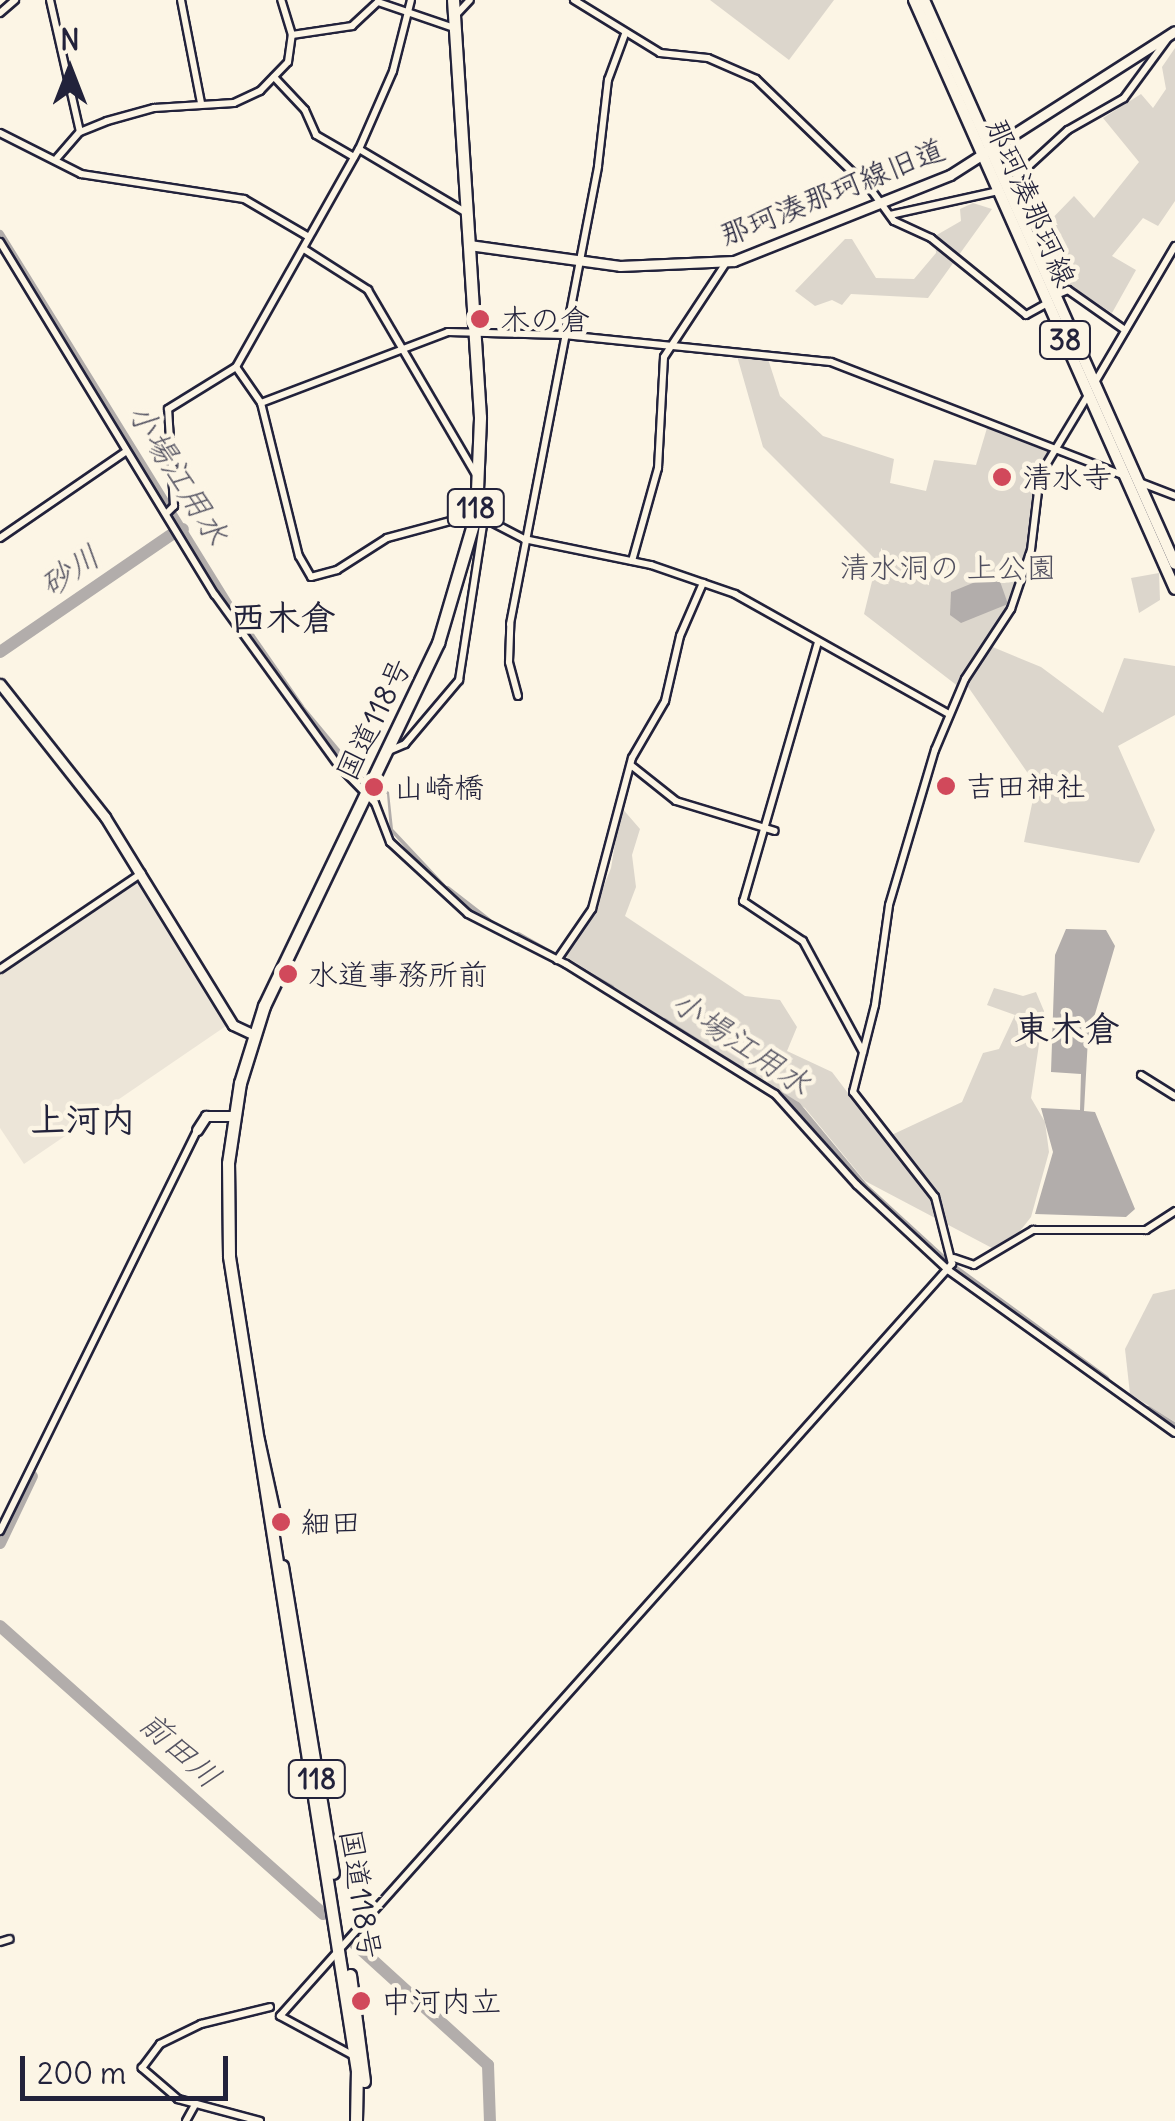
<!DOCTYPE html>
<meta charset="utf-8">
<style>
body{margin:0}
#map{position:relative;width:1175px;height:2121px;overflow:hidden;background:#fcf5e5;font-family:Delius,"Klee One",sans-serif}
div>[style]{position:absolute}
[style*='--x']{left:calc(var(--x)*1px);top:calc(var(--y)*1px);width:calc(var(--w)*1px);rotate:calc(var(--a)*1deg)}
.built>*{inset:0;background:#ece5d8}
.green>*{inset:0;background:#dcd6cc}
.water>*{inset:0;background:#b2adab}
.canal>*{height:8px;margin:-4px;padding:0 4px;transform-origin:4px;border-radius:4px;background:#b2adab}
.river>*{height:12px;margin:-6px;padding:0 6px;transform-origin:6px;border-radius:6px;background:#b2adab}
.roads{filter:drop-shadow(2px 0 #22223b) drop-shadow(-2px 0 #22223b) drop-shadow(0 2px #22223b) drop-shadow(0 -2px #22223b)}
.minor>*{height:6px;margin:-3px;padding:0 3px;transform-origin:3px;border-radius:3px;background:#fcf5e5}
.tertiary>*{height:9px;margin:-4.5px;padding:0 4.5px;transform-origin:4.5px;border-radius:4.5px;background:#fcf5e5}
.primary>*{height:10px;margin:-5px;padding:0 5px;transform-origin:5px;border-radius:5px;background:#fcf5e5}
.trunk>*{height:11px;margin:-5.5px;padding:0 5.5px;transform-origin:5.5px;border-radius:5.5px;background:#fcf5e5}
.dots>*{width:28px;height:28px;translate:-50% -50%;box-sizing:border-box;border:5px solid #fcf5e5;border-radius:50%}
span{translate:-50% -50%;white-space:nowrap;text-align:center;line-height:1.15;-webkit-text-stroke:9px #fcf5e5;paint-order:stroke}
.shield-label span{padding:2px 8px;background:#fcf5e5;border:2px solid;border-radius:8px;-webkit-text-stroke-width:0}
.shield-label{font-size:28px;color:#22223b;font-weight:700}
.street-label{font-size:30px;color:#22223b}
.poi-label{font-size:30px;color:#22223b}
.left{translate:0 -50%;text-align:left}
.park-label{font-size:30px;color:#504f5f}
.water-label{font-size:32px;color:#545362;font-style:italic}
.quarter-label{font-size:35px;color:#22223b;font-weight:700}
.north{position:absolute;left:20px;top:20px;width:100px;height:100px;-webkit-text-stroke:8px #fcf5e5;paint-order:stroke;rotate:0deg;font-size:28px;font-weight:700;line-height:40px;text-align:center;color:#22223b}
.north::after{content:'';display:block;margin:auto;width:35px;height:45px;background:#22223b;clip-path:polygon(50% 0,100% 100%,50% 72%,0 100%)}
.scale{position:absolute;left:20px;top:2056px;width:208px;height:45px;box-sizing:border-box;border:5px solid #22223b;border-top:0;padding-left:12px;font-size:30px;line-height:35px;white-space:nowrap;color:#22223b;-webkit-text-stroke:8px #fcf5e5;paint-order:stroke}
</style>
<div id="map">
<div class="built">
<div style="clip-path:polygon(138px 878px,226px 1026px,24px 1164px,0 1128px,0 972px)"></div>
</div>
<div class="green">
<div style="clip-path:polygon(710px 0,834px 0,789px 60px)"></div>
<div style="clip-path:polygon(1175px 48px,1175px 201px,1158px 226px,1143px 218px,1112px 256px,1136px 270px,1112px 313px,1069px 285px,1075px 272px,1051px 256px,1041px 230px,1074px 196px,1094px 218px,1139px 162px,1103px 118px,1141px 94px,1153px 108px,1166px 89px,1162px 67px)"></div>
<div style="clip-path:polygon(973px 203px,992px 209px,928px 298px,851px 294px,842px 305px,832px 300px,815px 306px,795px 291px,845px 239px,852px 239px,876px 278px,914px 279px,936px 253px,935px 236px,961px 221px,960px 209px)"></div>
<div style="clip-path:polygon(737px 356px,768px 359px,780px 396px,823px 436px,894px 459px,890px 483px,926px 491px,934px 460px,976px 465px,987px 428px,1049px 452px,1036px 542px,1010px 606px,983px 643px,1041px 667px,1103px 713px,1124px 658px,1175px 666px,1175px 715px,1118px 746px,1155px 830px,1139px 863px,1024px 842px,1036px 785px,964px 681px,959px 687px,864px 614px,877px 561px,763px 447px)"></div>
<div style="clip-path:polygon(1159px 573px,1160px 600px,1139px 613px,1131px 578px)"></div>
<div style="clip-path:polygon(621px 807px,640px 829px,632px 855px,636px 887px,625px 916px,745px 996px,780px 1000px,797px 1027px,787px 1051px,832px 1072px,883px 1139px,962px 1102px,983px 1053px,999px 1049px,1015px 1015px,987px 1005px,994px 988px,1023px 996px,1036px 992px,1044px 1011px,1031px 1098px,1045px 1122px,1049px 1152px,1031px 1217px,1020px 1231px,992px 1248px,865px 1181px,805px 1108px,565px 956px,593px 913px,611px 868px)"></div>
<div style="clip-path:polygon(1175px 1289px,1175px 1422px,1130px 1394px,1125px 1349px,1153px 1294px)"></div>
</div>
<div class="water">
<div style="clip-path:polygon(997px 573px,1008px 604px,961px 623px,950px 615px,951px 592px)"></div>
<div style="clip-path:polygon(298px 699px,363px 777px,389px 792px,393px 829px,454px 894px,450px 897px,390px 831px,387px 794px,361px 780px,308px 722px)"></div>
<div style="clip-path:polygon(1066px 929px,1106px 930px,1115px 946px,1088px 1038px,1084px 1111px,1095px 1112px,1135px 1209px,1126px 1217px,1035px 1214px,1053px 1152px,1041px 1108px,1080px 1110px,1081px 1074px,1051px 1072px,1055px 955px)"></div>
</div>
<div class="canal">
<div style="--x:0;--y:234;--w:436;--a:58.3"></div>
<div style="--x:229;--y:605;--w:124;--a:55.2"></div>
<div style="--x:447;--y:890;--w:51;--a:37.8"></div>
<div style="--x:518;--y:936;--w:106;--a:29.5"></div>
<div style="--x:664;--y:1022;--w:157;--a:32.3"></div>
<div style="--x:797;--y:1106;--w:105;--a:50.4"></div>
<div style="--x:864;--y:1187;--w:114;--a:42.5"></div>
<div style="--x:948;--y:1264;--w:195;--a:36.2"></div>
<div style="--x:1148;--y:1410;--w:32;--a:32"></div>
</div>
<div class="river">
<div style="--x:180;--y:530;--w:3;--a:-18"></div>
<div style="--x:0;--y:652;--w:207;--a:-34.4"></div>
<div style="--x:0;--y:1543;--w:74;--a:-64.5"></div>
<div style="--x:0;--y:1626;--w:433;--a:41.7"></div>
<div style="--x:355;--y:1944;--w:180;--a:42.3"></div>
<div style="--x:488;--y:2065;--w:56;--a:88"></div>
</div>
<div class="roads">
<div class="minor">
<div style="--x:50;--y:0;--w:135;--a:77.2"></div>
<div style="--x:181;--y:0;--w:105;--a:79"></div>
<div style="--x:574;--y:0;--w:101;--a:31.6"></div>
<div style="--x:660;--y:53;--w:48;--a:5.9"></div>
<div style="--x:708;--y:58;--w:52;--a:23.6"></div>
<div style="--x:756;--y:79;--w:161;--a:44"></div>
<div style="--x:872;--y:191;--w:37;--a:54"></div>
<div style="--x:894;--y:221;--w:41;--a:24.7"></div>
<div style="--x:931;--y:238;--w:122;--a:39"></div>
<div style="--x:1026;--y:315;--w:26;--a:-29"></div>
<div style="--x:0;--y:13;--w:20;--a:-41"></div>
<div style="--x:454;--y:17;--w:23;--a:-47"></div>
<div style="--x:292;--y:35;--w:61;--a:-8.5"></div>
<div style="--x:352;--y:26;--w:35;--a:-43"></div>
<div style="--x:378;--y:2;--w:80;--a:18.9"></div>
<div style="--x:274;--y:77;--w:45;--a:46.8"></div>
<div style="--x:305;--y:110;--w:27;--a:66"></div>
<div style="--x:316;--y:135;--w:44;--a:30.1"></div>
<div style="--x:0;--y:133;--w:91;--a:26.8"></div>
<div style="--x:81;--y:174;--w:165;--a:8.7"></div>
<div style="--x:244;--y:199;--w:75;--a:30.3"></div>
<div style="--x:359;--y:149;--w:123;--a:30.7"></div>
<div style="--x:57;--y:158;--w:35;--a:-49"></div>
<div style="--x:80;--y:132;--w:29;--a:-22"></div>
<div style="--x:107;--y:121;--w:49;--a:-15.5"></div>
<div style="--x:154;--y:108;--w:80;--a:-3.6"></div>
<div style="--x:234;--y:103;--w:29;--a:-25"></div>
<div style="--x:260;--y:91;--w:40;--a:-46"></div>
<div style="--x:288;--y:62;--w:27;--a:-82"></div>
<div style="--x:292;--y:35;--w:37;--a:-107"></div>
<div style="--x:1007;--y:186;--w:83;--a:-42.6"></div>
<div style="--x:1068;--y:130;--w:64;--a:-29.7"></div>
<div style="--x:1124;--y:98;--w:79;--a:-53.7"></div>
<div style="--x:890;--y:215;--w:111;--a:-12.5"></div>
<div style="--x:0;--y:242;--w:413;--a:58.7"></div>
<div style="--x:215;--y:595;--w:210;--a:54.1"></div>
<div style="--x:338;--y:765;--w:53;--a:45.8"></div>
<div style="--x:375;--y:803;--w:42;--a:69"></div>
<div style="--x:390;--y:842;--w:106;--a:42.7"></div>
<div style="--x:468;--y:914;--w:110;--a:27"></div>
<div style="--x:566;--y:964;--w:246;--a:31.9"></div>
<div style="--x:775;--y:1094;--w:122;--a:48"></div>
<div style="--x:857;--y:1185;--w:125;--a:43"></div>
<div style="--x:948;--y:1270;--w:279;--a:35.7"></div>
<div style="--x:304;--y:249;--w:76;--a:32.6"></div>
<div style="--x:368;--y:290;--w:218;--a:59.7"></div>
<div style="--x:1056;--y:295;--w:13;--a:-23"></div>
<div style="--x:1068;--y:290;--w:70;--a:35.1"></div>
<div style="--x:236;--y:367;--w:44;--a:55.2"></div>
<div style="--x:261;--y:403;--w:158;--a:76.1"></div>
<div style="--x:299;--y:556;--w:24;--a:60"></div>
<div style="--x:311;--y:577;--w:27;--a:-15"></div>
<div style="--x:337;--y:570;--w:59;--a:-32.6"></div>
<div style="--x:387;--y:538;--w:92;--a:-15.1"></div>
<div style="--x:476;--y:514;--w:54;--a:27.5"></div>
<div style="--x:524;--y:539;--w:130;--a:11.6"></div>
<div style="--x:651;--y:565;--w:89;--a:19"></div>
<div style="--x:735;--y:594;--w:245;--a:29.3"></div>
<div style="--x:1094;--y:384;--w:160;--a:-59.6"></div>
<div style="--x:261;--y:403;--w:200;--a:-20.8"></div>
<div style="--x:448;--y:332;--w:116;--a:1.5"></div>
<div style="--x:564;--y:335;--w:268;--a:5.8"></div>
<div style="--x:831;--y:362;--w:313;--a:21.2"></div>
<div style="--x:1139;--y:482;--w:39;--a:21"></div>
<div style="--x:167;--y:513;--w:10;--a:-45"></div>
<div style="--x:174;--y:506;--w:97;--a:-93.5"></div>
<div style="--x:168;--y:409;--w:80;--a:-31.7"></div>
<div style="--x:236;--y:367;--w:250;--a:-60.6"></div>
<div style="--x:359;--y:149;--w:85;--a:-66.4"></div>
<div style="--x:393;--y:71;--w:73;--a:-75.8"></div>
<div style="--x:0;--y:538;--w:152;--a:-34.5"></div>
<div style="--x:632;--y:561;--w:97;--a:-74.4"></div>
<div style="--x:658;--y:468;--w:111;--a:-86.9"></div>
<div style="--x:664;--y:357;--w:113;--a:-56.6"></div>
<div style="--x:818;--y:642;--w:270;--a:106.1"></div>
<div style="--x:743;--y:901;--w:72;--a:33.7"></div>
<div style="--x:803;--y:941;--w:126;--a:61.6"></div>
<div style="--x:518;--y:696;--w:35;--a:-105"></div>
<div style="--x:509;--y:662;--w:38;--a:-88"></div>
<div style="--x:510;--y:624;--w:466;--a:-79.1"></div>
<div style="--x:598;--y:166;--w:87;--a:-83.4"></div>
<div style="--x:608;--y:80;--w:49;--a:-69.7"></div>
<div style="--x:384;--y:753;--w:23;--a:-23"></div>
<div style="--x:405;--y:744;--w:84;--a:-49.8"></div>
<div style="--x:459;--y:680;--w:163;--a:-81.2"></div>
<div style="--x:632;--y:766;--w:56;--a:38.5"></div>
<div style="--x:676;--y:801;--w:103;--a:16.9"></div>
<div style="--x:557;--y:960;--w:62;--a:-55.5"></div>
<div style="--x:592;--y:909;--w:156;--a:-75.2"></div>
<div style="--x:632;--y:758;--w:66;--a:-59.9"></div>
<div style="--x:665;--y:701;--w:67;--a:-77"></div>
<div style="--x:680;--y:636;--w:58;--a:-66.5"></div>
<div style="--x:0;--y:969;--w:171;--a:-34.1"></div>
<div style="--x:1141;--y:1075;--w:40;--a:32"></div>
<div style="--x:954;--y:1258;--w:21;--a:19"></div>
<div style="--x:974;--y:1265;--w:69;--a:-30.7"></div>
<div style="--x:1033;--y:1230;--w:113;--a:0"></div>
<div style="--x:1146;--y:1230;--w:35;--a:-33"></div>
<div style="--x:0;--y:1531;--w:447;--a:-63.8"></div>
<div style="--x:0;--y:1942;--w:10;--a:-17"></div>
<div style="--x:354;--y:2056;--w:84;--a:-151.6"></div>
<div style="--x:280;--y:2016;--w:1009;--a:-48.22"></div>
<div style="--x:952;--y:1264;--w:69;--a:-104.2"></div>
<div style="--x:935;--y:1197;--w:133;--a:-128"></div>
<div style="--x:853;--y:1092;--w:90;--a:-75.8"></div>
<div style="--x:875;--y:1005;--w:101;--a:-82"></div>
<div style="--x:889;--y:905;--w:162;--a:-73.5"></div>
<div style="--x:935;--y:750;--w:77;--a:-67.1"></div>
<div style="--x:965;--y:679;--w:84;--a:-56.7"></div>
<div style="--x:1011;--y:609;--w:62;--a:-71.3"></div>
<div style="--x:1031;--y:550;--w:76;--a:-83.2"></div>
<div style="--x:1040;--y:475;--w:93;--a:-59"></div>
<div style="--x:186;--y:2121;--w:18;--a:-61"></div>
<div style="--x:260;--y:2121;--w:85;--a:-165"></div>
<div style="--x:178;--y:2099;--w:48;--a:-139.3"></div>
<div style="--x:142;--y:2068;--w:30;--a:-53"></div>
<div style="--x:160;--y:2044;--w:46;--a:-26"></div>
<div style="--x:201;--y:2024;--w:71;--a:-13.8"></div>
</div>
<div class="tertiary">
<div style="--x:469;--y:245;--w:152;--a:7.9"></div>
<div style="--x:620;--y:266;--w:114;--a:-2.5"></div>
<div style="--x:734;--y:261;--w:232;--a:-21.7"></div>
<div style="--x:950;--y:175;--w:267;--a:-32.6"></div>
<div style="--x:0;--y:684;--w:169;--a:51.7"></div>
<div style="--x:105;--y:817;--w:244;--a:58.4"></div>
<div style="--x:233;--y:1025;--w:23;--a:25"></div>
<div style="--x:197;--y:1130;--w:17;--a:-57"></div>
<div style="--x:206;--y:1116;--w:28;--a:0"></div>
</div>
<div class="primary">
<div style="--x:914;--y:0;--w:644;--a:66.1"></div>
<div style="--x:924;--y:0;--w:617;--a:66.01"></div>
</div>
<div class="trunk">
<div style="--x:258;--y:1440;--w:80;--a:77.7"></div>
<div style="--x:282;--y:1566;--w:311;--a:80.6"></div>
<div style="--x:350;--y:1975;--w:107;--a:82.5"></div>
<div style="--x:356;--y:2121;--w:50;--a:-88.9"></div>
<div style="--x:357;--y:2071;--w:825;--a:-98.93"></div>
<div style="--x:229;--y:1256;--w:93;--a:-90.6"></div>
<div style="--x:228;--y:1163;--w:81;--a:-81.5"></div>
<div style="--x:240;--y:1083;--w:81;--a:-72.7"></div>
<div style="--x:264;--y:1006;--w:403;--a:-64.4"></div>
<div style="--x:438;--y:643;--w:134;--a:-73.6"></div>
<div style="--x:476;--y:514;--w:97;--a:-87.6"></div>
<div style="--x:480;--y:417;--w:418;--a:-93.7"></div>
</div>
</div>
<div class="dots">
<div style="left:480px;top:319px;background:#d1495b"></div>
<div style="left:1002px;top:477px;background:#d1495b"></div>
<div style="left:946px;top:786px;background:#d1495b"></div>
<div style="left:374px;top:787px;background:#d1495b"></div>
<div style="left:288px;top:974px;background:#d1495b"></div>
<div style="left:281px;top:1522px;background:#d1495b"></div>
<div style="left:361px;top:2001px;background:#d1495b"></div>
</div>
<div class="shield-label">
<span style="left:1065px;top:340px">38</span>
<span style="left:476px;top:508px">118</span>
<span style="left:317px;top:1779px">118</span>
</div>
<div class="street-label">
<span style="left:832px;top:192px;rotate:-22deg">那珂湊那珂線旧道</span>
<span style="left:1031px;top:202px;rotate:66deg">那珂湊那珂線</span>
<span style="left:373px;top:719px;rotate:-64deg">国道118号</span>
<span style="left:361px;top:1894px;rotate:81deg">国道118号</span>
</div>
<div class="poi-label">
<span class="left" style="left:500px;top:319px">木の倉</span>
<span class="left" style="left:1022px;top:477px">清水寺</span>
<span class="left" style="left:966px;top:786px">吉田神社</span>
<span class="left" style="left:394px;top:787px">山崎橋</span>
<span class="left" style="left:308px;top:974px">水道事務所前</span>
<span class="left" style="left:301px;top:1522px">細田</span>
<span class="left" style="left:381px;top:2001px">中河内立</span>
</div>
<div class="park-label">
<span style="left:948px;top:567px">清水洞の 上公園</span>
</div>
<div class="water-label">
<span style="left:178px;top:474px;rotate:58deg">小場江用水</span>
<span style="left:70px;top:571px;rotate:-34deg">砂川</span>
<span style="left:741px;top:1043px;rotate:34deg">小場江用水</span>
<span style="left:180px;top:1750px;rotate:42deg">前田川</span>
</div>
<div class="quarter-label">
<span style="left:283px;top:617px">西木倉</span>
<span style="left:1067px;top:1028px">東木倉</span>
<span style="left:83px;top:1119px">上河内</span>
</div>
<div class="north">N</div>
<div class="scale">200 m</div>
</div>
